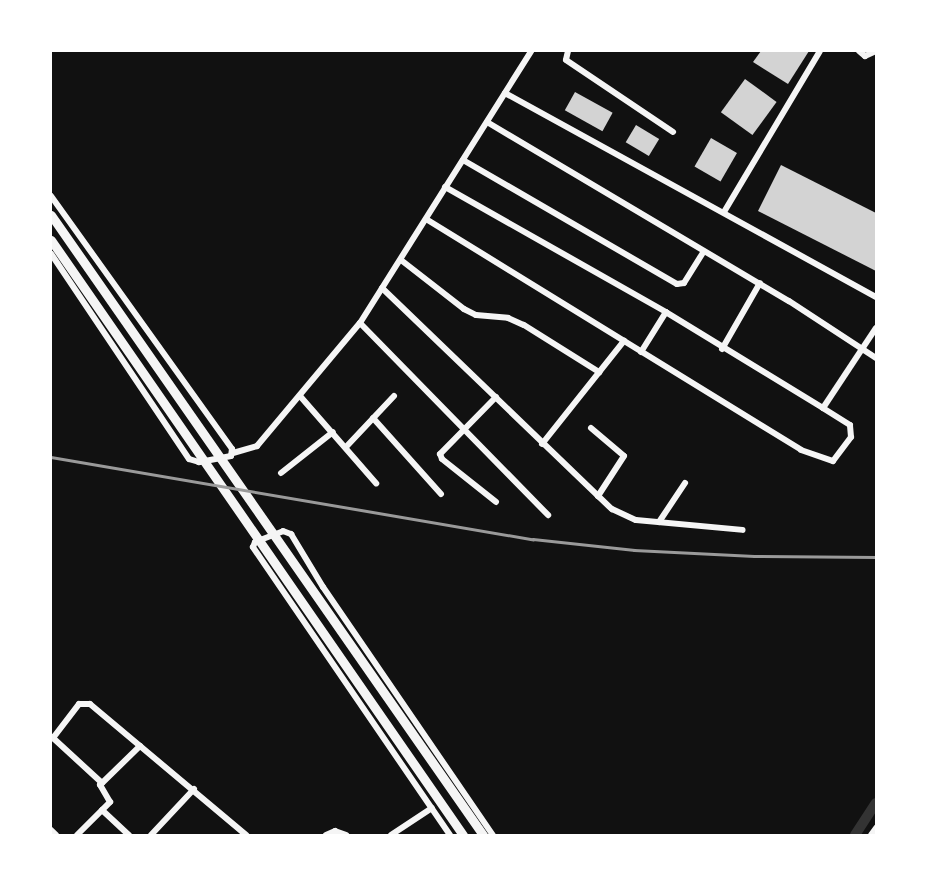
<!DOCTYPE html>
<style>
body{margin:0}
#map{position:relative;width:927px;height:886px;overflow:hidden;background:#111;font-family:Merriweather,serif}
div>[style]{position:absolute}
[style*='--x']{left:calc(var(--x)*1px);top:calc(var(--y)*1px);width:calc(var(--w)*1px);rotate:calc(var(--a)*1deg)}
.canal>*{height:10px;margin:-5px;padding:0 5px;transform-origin:5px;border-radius:5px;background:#333}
.building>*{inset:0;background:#d3d3d3;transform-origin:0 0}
.minor>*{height:6px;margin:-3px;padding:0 3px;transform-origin:3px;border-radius:3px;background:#f5f5f5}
.primary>*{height:9px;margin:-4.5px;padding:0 4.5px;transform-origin:4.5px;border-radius:4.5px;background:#f5f5f5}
.rail>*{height:2.5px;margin:-1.25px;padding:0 1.25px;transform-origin:1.25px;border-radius:1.25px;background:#9a9a9a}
span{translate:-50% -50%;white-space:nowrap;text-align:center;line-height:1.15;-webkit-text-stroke:7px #fff;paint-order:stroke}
.frame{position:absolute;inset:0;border:52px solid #fff;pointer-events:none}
</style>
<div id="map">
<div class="canal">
<div style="--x:855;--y:835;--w:38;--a:-57"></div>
</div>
<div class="building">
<div style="clip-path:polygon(761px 51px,809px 51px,788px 84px,753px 62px)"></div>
<div style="left:745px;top:79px;width:39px;height:41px;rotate:36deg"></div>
<div style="left:575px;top:92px;width:43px;height:21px;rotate:29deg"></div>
<div style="left:636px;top:125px;width:27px;height:20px;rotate:31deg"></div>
<div style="left:711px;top:138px;width:30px;height:33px;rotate:30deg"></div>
<div style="clip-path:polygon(781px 165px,876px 213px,876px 271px,758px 211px)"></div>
</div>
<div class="minor">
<div style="--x:568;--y:51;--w:9;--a:103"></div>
<div style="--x:566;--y:60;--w:129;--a:33.9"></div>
<div style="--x:859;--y:51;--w:8;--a:40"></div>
<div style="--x:865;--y:56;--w:12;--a:-24"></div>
<div style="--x:505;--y:93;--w:423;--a:28.8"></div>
<div style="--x:487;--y:122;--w:351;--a:30.7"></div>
<div style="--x:789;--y:301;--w:104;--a:33.2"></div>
<div style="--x:463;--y:160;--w:247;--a:30.1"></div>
<div style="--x:677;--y:284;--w:7;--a:-8"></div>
<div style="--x:684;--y:283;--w:36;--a:-58"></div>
<div style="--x:51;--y:196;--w:311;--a:54.4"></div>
<div style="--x:232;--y:449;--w:7;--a:98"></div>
<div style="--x:231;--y:456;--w:33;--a:169"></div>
<div style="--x:199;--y:462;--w:10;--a:-163"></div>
<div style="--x:189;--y:459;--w:247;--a:-123.9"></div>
<div style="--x:724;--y:212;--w:187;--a:-59.2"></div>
<div style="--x:426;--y:219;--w:440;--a:31.6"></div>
<div style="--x:801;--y:450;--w:34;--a:19"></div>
<div style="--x:833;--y:461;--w:30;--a:-53"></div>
<div style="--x:851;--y:437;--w:12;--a:-95"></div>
<div style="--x:850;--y:425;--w:32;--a:-148"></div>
<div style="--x:823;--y:408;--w:184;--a:-148.6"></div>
<div style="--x:666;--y:312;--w:254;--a:-150.5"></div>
<div style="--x:401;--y:260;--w:80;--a:37.9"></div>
<div style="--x:464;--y:309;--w:13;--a:27"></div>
<div style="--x:476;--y:315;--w:32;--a:5"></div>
<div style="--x:508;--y:318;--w:17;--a:24"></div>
<div style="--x:524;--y:325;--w:89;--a:32.1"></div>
<div style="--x:382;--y:288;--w:319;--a:43.9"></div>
<div style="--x:612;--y:509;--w:26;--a:25"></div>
<div style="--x:636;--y:520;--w:107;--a:5.3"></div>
<div style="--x:360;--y:323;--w:269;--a:45.6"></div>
<div style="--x:722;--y:349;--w:76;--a:-60.1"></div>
<div style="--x:641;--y:352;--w:47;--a:-58"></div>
<div style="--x:300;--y:396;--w:116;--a:48.9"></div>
<div style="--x:496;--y:397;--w:80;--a:134.5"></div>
<div style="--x:440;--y:454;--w:5;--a:68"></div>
<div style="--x:442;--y:459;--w:69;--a:38.5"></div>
<div style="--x:823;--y:408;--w:96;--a:-56.5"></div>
<div style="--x:373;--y:418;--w:102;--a:48.2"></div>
<div style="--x:591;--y:428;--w:43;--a:40.3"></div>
<div style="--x:624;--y:456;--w:48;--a:123"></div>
<div style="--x:542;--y:444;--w:132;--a:-51.5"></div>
<div style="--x:346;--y:447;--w:70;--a:-46.7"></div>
<div style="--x:233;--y:453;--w:25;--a:-16"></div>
<div style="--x:257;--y:446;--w:160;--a:-50.1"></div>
<div style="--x:360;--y:323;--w:321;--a:-57.8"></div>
<div style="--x:281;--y:473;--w:66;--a:-38.3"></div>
<div style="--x:659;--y:522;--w:47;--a:-56.3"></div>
<div style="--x:52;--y:737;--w:68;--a:42.6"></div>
<div style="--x:53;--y:738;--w:43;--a:-52.6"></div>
<div style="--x:79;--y:704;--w:11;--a:0"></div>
<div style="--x:90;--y:704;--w:204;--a:40"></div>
<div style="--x:102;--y:810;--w:37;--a:43"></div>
<div style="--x:51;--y:830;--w:7;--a:45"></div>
<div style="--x:77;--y:835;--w:47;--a:-45"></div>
<div style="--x:110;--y:802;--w:20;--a:-120"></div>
<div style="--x:100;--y:785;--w:56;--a:-44.3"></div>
<div style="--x:151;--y:835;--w:63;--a:-46.9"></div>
<div style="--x:326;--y:835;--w:10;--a:-24"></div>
<div style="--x:335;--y:831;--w:12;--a:20"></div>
<div style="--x:391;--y:835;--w:49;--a:-33.4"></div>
<div style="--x:450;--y:835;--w:349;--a:-124.4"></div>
<div style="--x:253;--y:547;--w:5;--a:-68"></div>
<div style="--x:255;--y:542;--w:30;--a:-21"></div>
<div style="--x:283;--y:531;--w:9;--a:21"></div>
<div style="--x:291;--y:534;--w:62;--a:58.9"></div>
<div style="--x:323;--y:587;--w:301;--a:55.6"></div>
<div style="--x:871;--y:835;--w:9;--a:-54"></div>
</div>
<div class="primary">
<div style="--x:51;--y:215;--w:756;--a:55.13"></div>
<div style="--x:51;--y:240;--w:724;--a:55.3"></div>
</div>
<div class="rail">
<div style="--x:51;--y:457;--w:489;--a:9.7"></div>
<div style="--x:533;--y:539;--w:102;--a:6.2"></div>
<div style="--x:634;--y:550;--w:120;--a:2.9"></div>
<div style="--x:754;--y:556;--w:122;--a:0.5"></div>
</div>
<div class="frame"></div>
</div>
